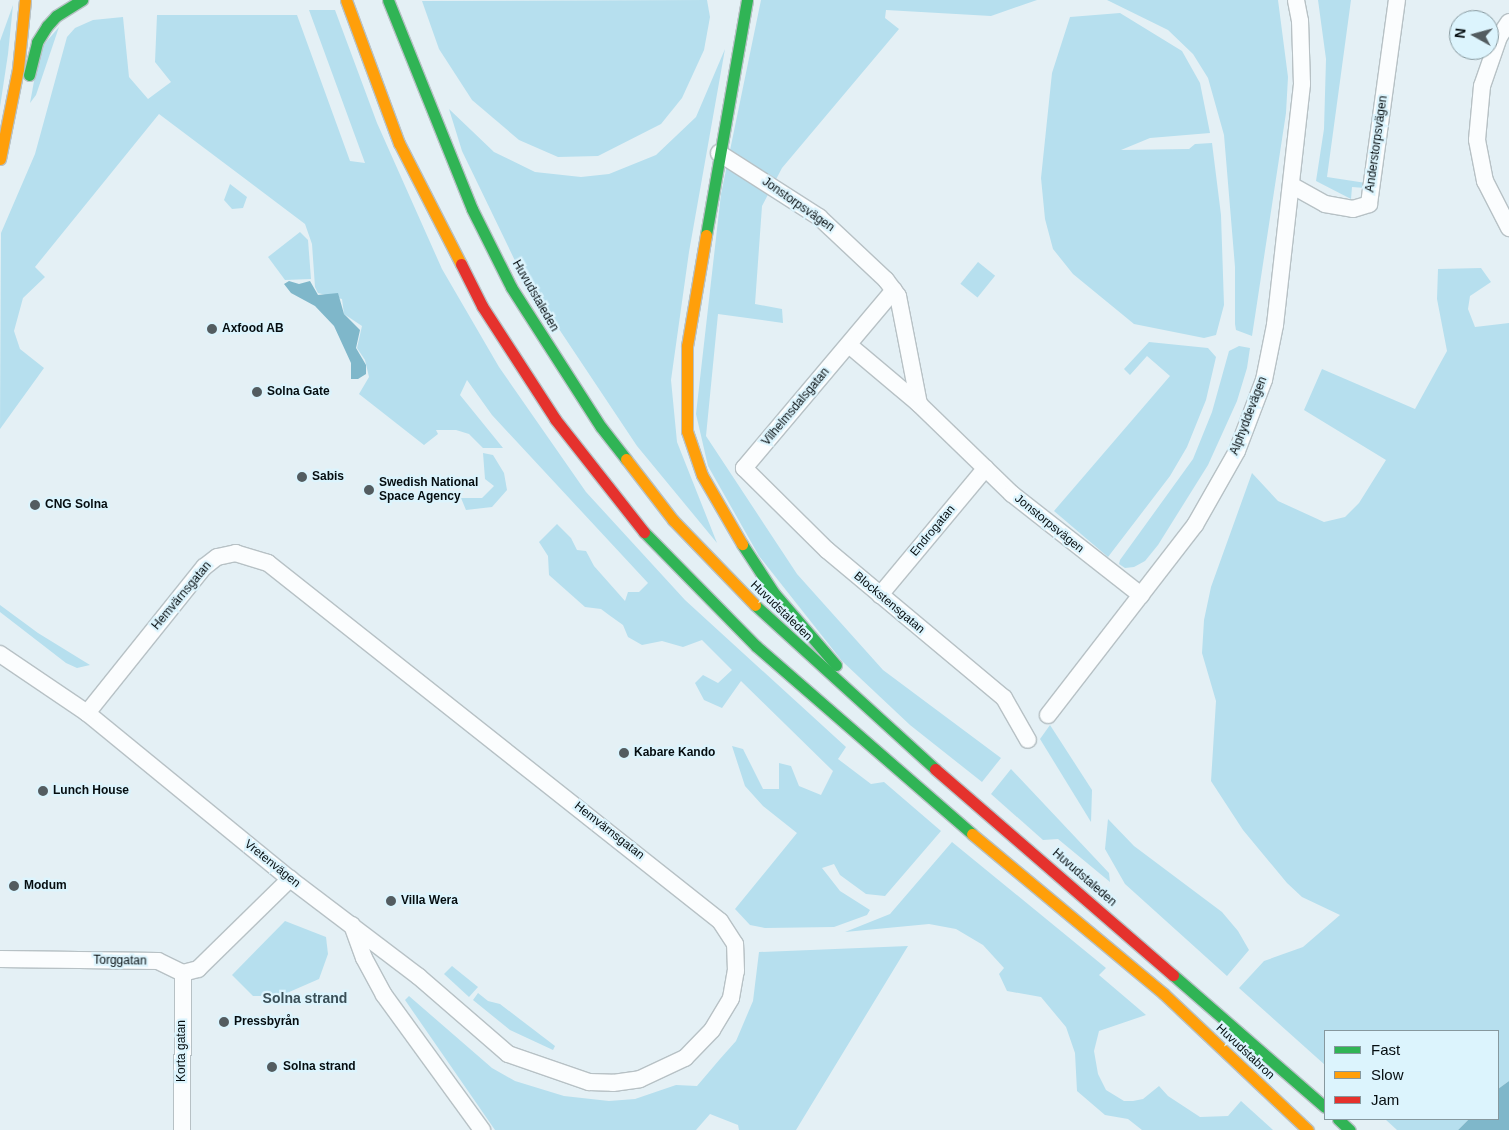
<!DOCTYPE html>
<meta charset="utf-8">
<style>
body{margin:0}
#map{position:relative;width:1509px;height:1130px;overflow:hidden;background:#e4f0f5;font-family:Arial,sans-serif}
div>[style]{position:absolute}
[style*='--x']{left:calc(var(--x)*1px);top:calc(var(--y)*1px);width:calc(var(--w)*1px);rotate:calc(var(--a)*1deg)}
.green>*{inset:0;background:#b6dfee;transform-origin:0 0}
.water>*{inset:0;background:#7fb7ca}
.roads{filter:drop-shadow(1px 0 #b7c1c5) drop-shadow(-1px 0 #b7c1c5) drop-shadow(0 1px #b7c1c5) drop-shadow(0 -1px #b7c1c5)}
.street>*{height:16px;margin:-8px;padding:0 8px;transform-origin:8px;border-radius:8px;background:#fbfdfe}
.fast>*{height:11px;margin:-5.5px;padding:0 5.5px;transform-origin:5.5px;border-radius:5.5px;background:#30b455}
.slow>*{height:11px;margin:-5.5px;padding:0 5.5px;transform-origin:5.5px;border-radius:5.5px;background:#ff9f0a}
.jam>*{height:11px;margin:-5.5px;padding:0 5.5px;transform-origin:5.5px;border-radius:5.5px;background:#e5322d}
.dots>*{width:14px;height:14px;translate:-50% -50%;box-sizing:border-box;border:2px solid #dcf4fd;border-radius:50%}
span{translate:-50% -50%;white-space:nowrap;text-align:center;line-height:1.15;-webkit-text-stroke:4.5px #dcf4fd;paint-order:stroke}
.street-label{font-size:12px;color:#050d10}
.poi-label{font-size:12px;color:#050d10;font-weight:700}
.left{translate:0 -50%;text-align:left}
.neighbourhood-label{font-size:14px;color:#3a4f57;font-weight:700}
.legend{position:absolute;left:1324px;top:1030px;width:175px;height:90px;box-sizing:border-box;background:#dcf4fd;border:1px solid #86989e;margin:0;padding:6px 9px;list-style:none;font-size:15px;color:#050d10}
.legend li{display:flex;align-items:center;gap:10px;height:25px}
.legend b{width:25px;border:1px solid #86989e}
.north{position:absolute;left:1449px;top:10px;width:50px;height:50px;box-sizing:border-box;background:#dcf4fd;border:1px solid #86989e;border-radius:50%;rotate:277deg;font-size:14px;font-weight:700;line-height:20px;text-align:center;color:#050d10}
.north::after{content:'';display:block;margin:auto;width:18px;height:22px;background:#535c60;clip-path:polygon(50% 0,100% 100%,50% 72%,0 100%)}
</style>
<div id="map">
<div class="green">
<div style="clip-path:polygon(707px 0,710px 17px,704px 50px,682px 98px,661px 124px,598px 156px,558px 157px,519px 140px,472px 100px,439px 49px,422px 1px)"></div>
<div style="clip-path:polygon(761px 0,1037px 0,991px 16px,886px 10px,885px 18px,899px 29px,782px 168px,762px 206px,755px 304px,782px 309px,783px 323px,718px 314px,706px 436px,797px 574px,883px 670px,1001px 758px,982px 782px,910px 725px,842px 661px,759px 556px,708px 466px,696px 414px,721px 194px)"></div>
<div style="clip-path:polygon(1107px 0,1278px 0,1288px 77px,1286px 113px,1252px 336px,1236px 330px,1235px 324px,1235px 267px,1224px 135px,1208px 78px,1193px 54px,1168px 30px)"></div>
<div style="clip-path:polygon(1318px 0,1351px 0,1327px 177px,1366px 183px,1365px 188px,1352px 187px,1351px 199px,1316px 181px,1324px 129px,1326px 59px)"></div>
<div style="clip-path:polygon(13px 5px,8px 54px,0 107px,0 41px)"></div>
<div style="clip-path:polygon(309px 10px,335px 10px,377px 123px,442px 269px,499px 367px,586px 492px,685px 600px,846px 747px,838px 759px,871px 784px,884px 782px,941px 831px,885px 896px,866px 894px,840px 875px,834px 864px,822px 868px,840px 891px,870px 910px,867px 915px,834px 927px,765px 928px,750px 925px,735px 909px,797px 833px,763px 806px,745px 786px,732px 746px,743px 749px,763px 789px,779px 789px,779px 763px,791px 766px,799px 786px,821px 795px,833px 771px,741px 681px,722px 708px,704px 700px,695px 683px,703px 675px,718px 683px,732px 670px,702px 640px,683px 647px,662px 641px,642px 645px,628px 637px,623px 625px,609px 615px,601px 609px,585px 607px,549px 575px,548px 556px,539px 542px,557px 524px,571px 538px,577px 550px,586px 551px,594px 566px,625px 601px,628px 592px,639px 592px,648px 583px,492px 415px,467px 380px,460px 395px,503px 448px,483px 448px,469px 434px,456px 430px,436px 430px,438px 434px,424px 445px,359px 394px,369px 377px,365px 360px,357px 348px,362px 326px,344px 314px,342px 299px,318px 293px,315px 287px,312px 244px,305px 224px,159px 114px,35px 267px,45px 277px,23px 298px,14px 331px,20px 349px,44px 368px,0 429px,1px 233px,35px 154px,67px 37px,75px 28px,93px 20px,123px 17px,129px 77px,148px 99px,171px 82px,155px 62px,157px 15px,297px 15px,350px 161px,365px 163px)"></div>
<div style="clip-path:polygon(1120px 13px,1182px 51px,1200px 83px,1210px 133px,1150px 138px,1121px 150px,1189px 149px,1195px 144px,1212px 143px,1221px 215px,1224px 305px,1216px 335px,1204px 338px,1134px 324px,1073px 274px,1053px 249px,1045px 219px,1041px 178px,1052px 73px,1070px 17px)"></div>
<div style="clip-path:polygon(59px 27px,36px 95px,30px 103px,40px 49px)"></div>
<div style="clip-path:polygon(725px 49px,689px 252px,671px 380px,677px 442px,717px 543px,637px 446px,519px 269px,462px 151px,449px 109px,494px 152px,535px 172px,581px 177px,609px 174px,656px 155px,696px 117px)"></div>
<div style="clip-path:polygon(230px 184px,247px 197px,243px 208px,232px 209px,224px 200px)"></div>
<div style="clip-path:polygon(300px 232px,308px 240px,311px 279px,285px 280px,268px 257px)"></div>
<div style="left:978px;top:262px;width:22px;height:28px;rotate:39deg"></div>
<div style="clip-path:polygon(1481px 268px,1491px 282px,1470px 296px,1468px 309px,1475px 327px,1509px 323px,1509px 1081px,1498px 1089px,1498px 1031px,1325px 1031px,1325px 1065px,1239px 988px,1264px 961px,1303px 947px,1340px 915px,1302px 897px,1287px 883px,1243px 830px,1211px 781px,1216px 701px,1202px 653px,1204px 620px,1211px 587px,1252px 473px,1278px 501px,1324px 522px,1345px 517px,1359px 503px,1386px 460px,1304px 410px,1322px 369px,1415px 409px,1447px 351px,1437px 299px,1438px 269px)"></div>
<div style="clip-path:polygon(1149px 342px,1208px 348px,1216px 357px,1206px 400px,1187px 447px,1170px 476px,1108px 557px,1054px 511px,1170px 376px,1147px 356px,1130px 375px,1124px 369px)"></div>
<div style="clip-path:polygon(1239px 346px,1250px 348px,1247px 368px,1237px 401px,1208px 465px,1158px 545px,1145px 561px,1134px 567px,1125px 568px,1119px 564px,1120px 560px,1193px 459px,1212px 412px,1229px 351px)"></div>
<div style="clip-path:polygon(483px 453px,493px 455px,504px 473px,507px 490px,492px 507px,466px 510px,461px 498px,482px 498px,494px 486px,485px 479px)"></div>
<div style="clip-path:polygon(0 605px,38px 633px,90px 665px,77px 668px,66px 663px,0 612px)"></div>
<div style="clip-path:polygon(1050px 725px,1092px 790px,1091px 822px,1040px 739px)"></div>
<div style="clip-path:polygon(1011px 769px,1109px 873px,1110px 882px,1058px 839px,1043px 840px,991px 794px)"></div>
<div style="clip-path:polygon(1108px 819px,1134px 846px,1222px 912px,1238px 931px,1249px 950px,1227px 976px,1125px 884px,1105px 849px)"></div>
<div style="clip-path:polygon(952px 842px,1106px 968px,1099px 975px,1146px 1015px,1099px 1031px,1094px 1051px,1098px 1074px,1106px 1090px,1124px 1101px,1133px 1101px,1143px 1099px,1159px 1086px,1168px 1096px,1200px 1117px,1228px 1116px,1241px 1101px,1273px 1130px,1142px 1130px,1128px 1119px,1105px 1115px,1077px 1091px,1075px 1053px,1066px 1027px,1041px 997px,1007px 991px,999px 974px,1004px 968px,983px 945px,956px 929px,929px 924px,845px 932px,890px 914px)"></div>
<div style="clip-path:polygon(285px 921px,326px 937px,328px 954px,319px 979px,280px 996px,253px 996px,232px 975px)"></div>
<div style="clip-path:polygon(908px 946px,796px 1130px,739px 1130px,738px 1125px,710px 1114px,696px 1130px,495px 1130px,405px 1000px,409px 996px,492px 1068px,515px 1081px,564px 1096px,609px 1101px,635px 1099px,676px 1085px,697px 1086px,720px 1059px,736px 1041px,753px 1001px,759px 952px)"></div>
<div style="clip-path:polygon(452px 966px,478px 987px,469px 997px,444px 974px)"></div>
<div style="clip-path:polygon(478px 993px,488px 1001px,500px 1004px,555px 1046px,553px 1050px,510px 1030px,473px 1000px)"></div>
<div style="clip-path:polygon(1385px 1119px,1469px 1119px,1458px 1130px,1397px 1130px)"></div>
</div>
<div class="water">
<div style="clip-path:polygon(289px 281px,299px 284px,310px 281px,318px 295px,338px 293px,344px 314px,360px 330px,356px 348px,366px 365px,366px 374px,358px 379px,351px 379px,351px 363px,334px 326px,315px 306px,291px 293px,284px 284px)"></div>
<div style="clip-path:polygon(1509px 1081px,1509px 1130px,1458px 1130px,1469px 1119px,1498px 1119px,1498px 1089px)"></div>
</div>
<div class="roads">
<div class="street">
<div style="--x:1509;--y:22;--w:18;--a:124"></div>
<div style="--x:1499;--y:37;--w:52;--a:109.1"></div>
<div style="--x:1482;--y:86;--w:54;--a:95.3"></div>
<div style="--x:1477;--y:140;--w:42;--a:79"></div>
<div style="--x:1485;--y:181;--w:53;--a:62.9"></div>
<div style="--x:719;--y:153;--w:119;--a:32.6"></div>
<div style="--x:819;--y:217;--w:92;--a:43.2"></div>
<div style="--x:886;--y:280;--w:20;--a:53"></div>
<div style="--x:898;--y:296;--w:110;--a:79"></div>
<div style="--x:919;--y:404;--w:129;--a:44.1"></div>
<div style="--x:1012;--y:494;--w:164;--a:38.1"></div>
<div style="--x:1291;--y:185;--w:39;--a:29"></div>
<div style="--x:1325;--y:204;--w:28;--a:10"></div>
<div style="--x:1353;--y:209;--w:17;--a:-17"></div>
<div style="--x:1369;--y:204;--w:206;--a:-82.2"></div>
<div style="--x:894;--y:290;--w:233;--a:130.1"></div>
<div style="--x:744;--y:468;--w:117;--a:44.7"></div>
<div style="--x:827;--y:550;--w:231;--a:39.9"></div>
<div style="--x:1004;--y:698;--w:48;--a:60.3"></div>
<div style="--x:849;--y:345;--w:92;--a:40.1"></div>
<div style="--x:880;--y:595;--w:165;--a:-50.2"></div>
<div style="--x:0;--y:654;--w:105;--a:34.1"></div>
<div style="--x:87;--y:713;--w:262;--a:39.3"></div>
<div style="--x:290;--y:879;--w:161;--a:37.2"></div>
<div style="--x:418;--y:976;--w:119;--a:40.9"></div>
<div style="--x:508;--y:1054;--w:86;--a:19.1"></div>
<div style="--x:589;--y:1082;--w:24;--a:2"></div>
<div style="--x:613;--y:1083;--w:27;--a:-8"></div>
<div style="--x:640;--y:1079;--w:50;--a:-25"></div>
<div style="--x:685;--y:1058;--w:39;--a:-46"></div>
<div style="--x:712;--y:1030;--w:37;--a:-59"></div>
<div style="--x:731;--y:998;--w:27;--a:-80"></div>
<div style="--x:736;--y:971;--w:27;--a:-92"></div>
<div style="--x:735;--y:944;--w:27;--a:-123"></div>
<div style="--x:720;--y:921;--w:577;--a:-141.62"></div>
<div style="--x:268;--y:563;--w:34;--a:-163"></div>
<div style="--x:236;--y:553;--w:19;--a:168"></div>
<div style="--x:217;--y:557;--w:16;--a:142"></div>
<div style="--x:204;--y:567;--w:187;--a:128.7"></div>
<div style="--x:1048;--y:715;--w:240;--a:-52.3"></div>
<div style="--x:1195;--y:525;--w:85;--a:-60.4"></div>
<div style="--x:1237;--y:451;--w:76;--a:-69.2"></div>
<div style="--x:1264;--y:380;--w:56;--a:-78.7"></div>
<div style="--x:1275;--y:325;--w:243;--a:-83.6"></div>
<div style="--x:1302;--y:84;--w:63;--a:-91.8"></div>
<div style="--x:1300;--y:21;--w:21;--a:-101"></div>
<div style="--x:352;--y:925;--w:35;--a:70"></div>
<div style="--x:364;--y:958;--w:42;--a:61.6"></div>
<div style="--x:384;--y:995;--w:167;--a:54"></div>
<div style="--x:0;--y:959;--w:158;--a:0.7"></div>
<div style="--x:158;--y:961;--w:28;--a:26"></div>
<div style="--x:183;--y:973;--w:16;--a:-15"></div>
<div style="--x:198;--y:969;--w:129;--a:-44.4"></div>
<div style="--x:182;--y:1130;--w:157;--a:-89.6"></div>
</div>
<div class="fast">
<div style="--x:388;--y:0;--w:225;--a:68.1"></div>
<div style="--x:472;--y:209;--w:87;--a:63.4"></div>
<div style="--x:511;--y:287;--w:166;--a:57.3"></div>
<div style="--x:601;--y:427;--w:41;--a:52"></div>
<div style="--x:29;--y:75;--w:34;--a:-76"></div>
<div style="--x:37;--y:42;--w:19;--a:-58"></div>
<div style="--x:47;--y:26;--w:13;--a:-48"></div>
<div style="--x:56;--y:16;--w:31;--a:-32"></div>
<div style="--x:706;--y:235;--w:239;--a:-80.1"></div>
<div style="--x:644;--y:532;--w:160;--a:45.5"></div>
<div style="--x:756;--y:646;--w:286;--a:41"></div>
<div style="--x:742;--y:544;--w:59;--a:56.9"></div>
<div style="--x:774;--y:593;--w:95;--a:49.3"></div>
<div style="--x:755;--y:605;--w:244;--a:42.3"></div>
<div style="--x:1173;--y:975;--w:201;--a:41"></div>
<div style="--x:1338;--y:1119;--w:16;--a:43"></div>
</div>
<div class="slow">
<div style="--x:346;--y:0;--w:153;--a:69.7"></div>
<div style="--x:399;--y:143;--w:136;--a:62.9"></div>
<div style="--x:0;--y:159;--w:92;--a:-78.7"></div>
<div style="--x:18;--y:69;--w:69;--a:-84.2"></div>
<div style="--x:706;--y:235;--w:113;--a:99.7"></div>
<div style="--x:687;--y:346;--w:85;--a:90"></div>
<div style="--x:687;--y:431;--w:46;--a:71.2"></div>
<div style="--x:702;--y:475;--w:80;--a:59.9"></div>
<div style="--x:626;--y:459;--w:77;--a:52.4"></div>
<div style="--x:673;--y:520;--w:118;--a:46"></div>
<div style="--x:972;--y:834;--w:250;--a:39.8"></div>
<div style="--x:1164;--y:994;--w:198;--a:43.4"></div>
</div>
<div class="jam">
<div style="--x:461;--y:264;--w:47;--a:63.4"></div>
<div style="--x:482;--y:306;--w:135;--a:57.1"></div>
<div style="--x:555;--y:419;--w:144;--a:51.8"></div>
<div style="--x:935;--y:769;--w:315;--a:40.9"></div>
</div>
</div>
<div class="dots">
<div style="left:212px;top:329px;background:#535c60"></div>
<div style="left:257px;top:392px;background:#535c60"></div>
<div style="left:302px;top:477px;background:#535c60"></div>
<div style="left:369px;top:490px;background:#535c60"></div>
<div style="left:35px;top:505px;background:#535c60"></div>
<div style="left:624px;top:753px;background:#535c60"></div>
<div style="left:43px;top:791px;background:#535c60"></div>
<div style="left:14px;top:886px;background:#535c60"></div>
<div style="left:391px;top:901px;background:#535c60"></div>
<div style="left:224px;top:1022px;background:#535c60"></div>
<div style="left:272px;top:1067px;background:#535c60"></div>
</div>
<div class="street-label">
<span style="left:1377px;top:144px;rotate:-82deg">Anderstorpsvägen</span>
<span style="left:798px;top:205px;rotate:35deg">Jonstorpsvägen</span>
<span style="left:535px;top:296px;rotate:60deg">Huvudstaleden</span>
<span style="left:796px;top:407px;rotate:-50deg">Vilhelmsdalsgatan</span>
<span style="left:1249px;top:416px;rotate:-69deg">Alphyddevägen</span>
<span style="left:1049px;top:524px;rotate:39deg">Jonstorpsvägen</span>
<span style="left:933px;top:531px;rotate:-50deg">Endrogatan</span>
<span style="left:182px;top:596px;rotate:-50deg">Hemvärnsgatan</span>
<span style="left:889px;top:603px;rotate:40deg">Blockstensgatan</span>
<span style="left:781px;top:611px;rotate:44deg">Huvudstaleden</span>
<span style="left:609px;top:831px;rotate:38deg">Hemvärnsgatan</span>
<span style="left:272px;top:864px;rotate:39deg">Vretenvägen</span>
<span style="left:1084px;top:878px;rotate:41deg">Huvudstaleden</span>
<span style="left:120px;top:961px;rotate:1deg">Torggatan</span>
<span style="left:182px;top:1051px;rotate:-90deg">Korta gatan</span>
<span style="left:1245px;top:1052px;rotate:43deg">Huvudstabron</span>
</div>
<div class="poi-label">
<span class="left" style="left:222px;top:329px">Axfood AB</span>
<span class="left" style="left:267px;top:392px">Solna Gate</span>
<span class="left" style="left:312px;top:477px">Sabis</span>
<span class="left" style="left:379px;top:490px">Swedish National<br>Space Agency</span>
<span class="left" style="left:45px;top:505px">CNG Solna</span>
<span class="left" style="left:634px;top:753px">Kabare Kando</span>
<span class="left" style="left:53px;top:791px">Lunch House</span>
<span class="left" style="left:24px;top:886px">Modum</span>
<span class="left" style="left:401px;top:901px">Villa Wera</span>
<span class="left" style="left:234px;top:1022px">Pressbyrån</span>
<span class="left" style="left:283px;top:1067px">Solna strand</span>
</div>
<div class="neighbourhood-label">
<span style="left:305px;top:998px">Solna strand</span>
</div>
<ul class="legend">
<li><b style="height:6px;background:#30b455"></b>Fast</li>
<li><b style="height:6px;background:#ff9f0a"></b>Slow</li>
<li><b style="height:6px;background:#e5322d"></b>Jam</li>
</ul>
<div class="north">N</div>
</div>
